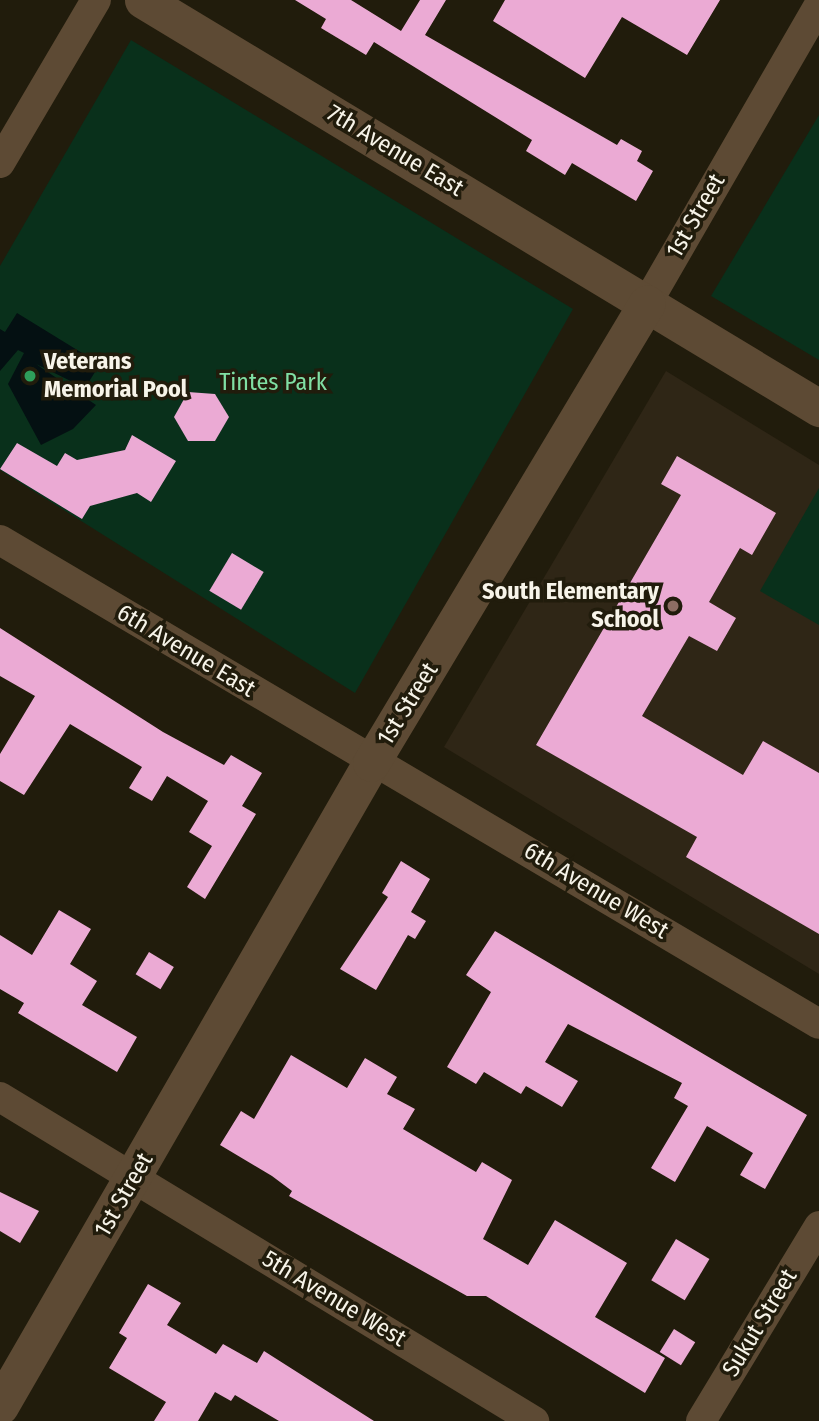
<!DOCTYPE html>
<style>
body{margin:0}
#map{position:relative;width:819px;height:1421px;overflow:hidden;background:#211c0c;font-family:"Fira Sans Condensed",sans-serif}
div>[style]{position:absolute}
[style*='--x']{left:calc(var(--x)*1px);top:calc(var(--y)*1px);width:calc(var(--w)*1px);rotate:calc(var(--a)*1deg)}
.education>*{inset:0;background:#2f2616}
.green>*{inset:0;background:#09301b}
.water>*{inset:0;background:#041012}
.building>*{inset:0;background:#ebaad4;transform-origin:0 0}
.minor>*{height:30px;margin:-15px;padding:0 15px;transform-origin:15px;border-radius:15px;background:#5d4a34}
.tertiary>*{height:37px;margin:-18.5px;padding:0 18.5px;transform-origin:18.5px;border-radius:18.5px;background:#5d4a34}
.dots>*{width:19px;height:19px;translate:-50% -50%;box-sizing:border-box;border:4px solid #211c0c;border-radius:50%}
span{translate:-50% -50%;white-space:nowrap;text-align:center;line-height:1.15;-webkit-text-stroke:7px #211c0c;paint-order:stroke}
.street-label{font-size:24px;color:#f7f4e9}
.poi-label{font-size:24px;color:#f7f4e9;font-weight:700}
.left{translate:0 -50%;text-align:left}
.right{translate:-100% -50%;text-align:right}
.park-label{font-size:24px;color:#80dfa4}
</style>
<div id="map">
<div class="education">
<div style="clip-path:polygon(666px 371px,819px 465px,819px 974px,444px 747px)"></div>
</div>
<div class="green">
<div style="clip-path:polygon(131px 40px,573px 309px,355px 693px,0 470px,0 266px)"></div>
<div style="clip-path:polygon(819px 115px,819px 360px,711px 296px)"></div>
<div style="clip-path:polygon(819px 488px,819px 625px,760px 591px)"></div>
</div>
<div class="water">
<div style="clip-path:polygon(17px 313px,100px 364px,85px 388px,36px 364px,96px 405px,73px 429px,41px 445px,8px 384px,24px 353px,18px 350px,0 371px,0 329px,5px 332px)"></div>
</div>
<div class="building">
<div style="clip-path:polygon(295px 0,351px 0,401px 31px,420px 0,446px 0,425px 35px,617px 145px,621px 139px,642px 151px,637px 161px,653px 171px,636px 201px,572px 163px,565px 175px,526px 151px,532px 140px,374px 42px,366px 55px,321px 28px,326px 19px)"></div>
<div style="clip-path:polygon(505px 0,720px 0,687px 55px,622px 17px,585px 78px,493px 21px)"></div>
<div style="clip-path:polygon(188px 392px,215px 394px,229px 417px,215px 441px,188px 441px,174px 417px)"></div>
<div style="clip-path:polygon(132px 435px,176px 461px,151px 502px,137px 493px,90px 506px,82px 519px,0 469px,17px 443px,57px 466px,65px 453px,77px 460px,125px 450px)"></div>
<div style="clip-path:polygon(677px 456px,776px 513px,752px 555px,740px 548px,709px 602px,736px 618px,717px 651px,689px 636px,642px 716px,743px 775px,763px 741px,819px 773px,819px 934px,686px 857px,697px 837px,536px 745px,681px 495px,661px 484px)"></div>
<div style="left:232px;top:553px;width:37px;height:44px;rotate:31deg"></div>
<div style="clip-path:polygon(0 628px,163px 732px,224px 765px,231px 755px,262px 773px,242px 806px,256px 814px,205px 899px,187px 887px,212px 846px,189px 832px,208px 801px,167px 776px,152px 801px,129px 788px,142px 767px,70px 724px,24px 795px,0 781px,0 754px,35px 696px,0 676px)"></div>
<div style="clip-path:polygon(401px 861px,430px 879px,411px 912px,426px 921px,415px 939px,408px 935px,376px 990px,340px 969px,388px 897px,382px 893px)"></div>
<div style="clip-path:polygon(59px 910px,91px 929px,70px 964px,97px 981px,82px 1005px,137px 1037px,117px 1072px,18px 1013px,24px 1003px,0 989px,0 935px,32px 955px)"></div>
<div style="clip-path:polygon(495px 931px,807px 1115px,765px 1189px,740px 1175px,753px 1153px,707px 1126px,675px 1182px,651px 1168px,688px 1106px,674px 1098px,682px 1083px,568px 1024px,545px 1062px,578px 1081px,562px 1107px,526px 1086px,521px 1094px,484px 1072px,476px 1084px,447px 1067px,491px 992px,466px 975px)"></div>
<div style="left:149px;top:952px;width:29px;height:26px;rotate:31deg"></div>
<div style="clip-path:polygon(291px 1055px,347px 1088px,365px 1058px,397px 1077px,387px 1094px,415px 1109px,403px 1129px,476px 1172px,482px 1162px,512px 1180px,483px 1239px,528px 1265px,555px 1220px,627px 1263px,595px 1317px,665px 1358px,645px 1393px,486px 1296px,467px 1296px,289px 1196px,292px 1191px,272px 1176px,220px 1145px,241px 1111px,254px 1119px)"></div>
<div style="clip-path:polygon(0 1192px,39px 1211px,20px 1243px,0 1231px)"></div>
<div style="left:676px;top:1239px;width:39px;height:48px;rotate:31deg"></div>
<div style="clip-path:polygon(148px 1284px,181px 1303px,167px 1325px,216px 1354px,223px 1344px,257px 1363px,264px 1351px,374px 1421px,279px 1421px,235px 1395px,231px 1401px,215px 1392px,198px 1421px,154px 1421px,166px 1402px,109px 1368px,127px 1338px,119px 1333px)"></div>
<div style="left:674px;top:1329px;width:25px;height:27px;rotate:32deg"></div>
</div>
<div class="minor">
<div style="--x:0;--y:163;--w:189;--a:-59.5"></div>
<div style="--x:647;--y:303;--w:344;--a:-60"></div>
<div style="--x:0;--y:540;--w:951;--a:30.58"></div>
<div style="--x:0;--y:1097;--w:625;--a:31.25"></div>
<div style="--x:701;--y:1421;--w:228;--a:-58.8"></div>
</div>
<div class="tertiary">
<div style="--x:143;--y:0;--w:790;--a:31.11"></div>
<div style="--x:0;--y:1406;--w:742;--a:-60.02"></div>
<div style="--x:371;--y:763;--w:536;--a:-59.04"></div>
</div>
<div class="dots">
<div style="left:30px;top:376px;background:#2e9e5b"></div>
<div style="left:673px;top:606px;background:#8d6e63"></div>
</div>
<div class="street-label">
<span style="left:395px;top:151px;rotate:31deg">7th Avenue East</span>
<span style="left:696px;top:216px;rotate:-60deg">1st Street</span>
<span style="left:186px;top:651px;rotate:31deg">6th Avenue East</span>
<span style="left:408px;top:704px;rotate:-58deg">1st Street</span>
<span style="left:596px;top:891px;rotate:31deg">6th Avenue West</span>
<span style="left:124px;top:1195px;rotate:-60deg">1st Street</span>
<span style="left:334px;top:1299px;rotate:31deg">5th Avenue West</span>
<span style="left:760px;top:1323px;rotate:-59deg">Sukut Street</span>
</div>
<div class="poi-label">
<span class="left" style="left:44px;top:376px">Veterans<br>Memorial Pool</span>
<span class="right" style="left:659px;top:606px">South Elementary<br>School</span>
</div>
<div class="park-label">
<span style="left:273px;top:383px">Tintes Park</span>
</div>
</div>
